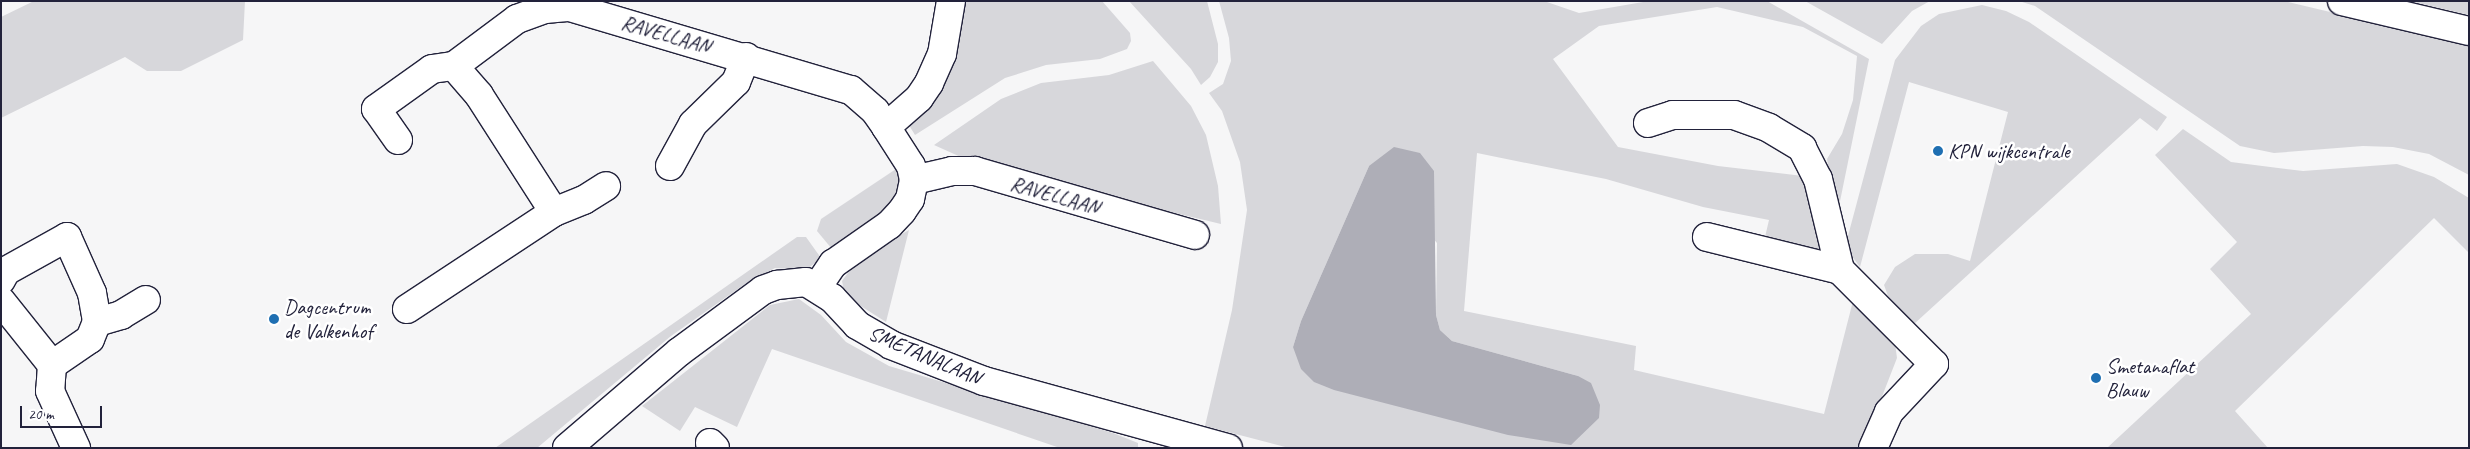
<!DOCTYPE html>
<style>
body{margin:0}
#map{position:relative;width:2470px;height:449px;overflow:hidden;background:#f6f6f7;font-family:Caveat,sans-serif}
div>[style]{position:absolute}
[style*='--x']{left:calc(var(--x)*1px);top:calc(var(--y)*1px);width:calc(var(--w)*1px);rotate:calc(var(--a)*1deg)}
.green>*{inset:0;background:#d7d7db}
.water>*{inset:0;background:#aeaeb7}
.roads{filter:drop-shadow(1px 0 #22223b) drop-shadow(-1px 0 #22223b) drop-shadow(0 1px #22223b) drop-shadow(0 -1px #22223b)}
.street>*{height:28px;margin:-14px;padding:0 14px;transform-origin:14px;border-radius:14px;background:#fff}
.secondary>*{height:28px;margin:-14px;padding:0 14px;transform-origin:14px;border-radius:14px;background:#fff}
.primary>*{height:28px;margin:-14px;padding:0 14px;transform-origin:14px;border-radius:14px;background:#fff}
.dots>*{width:14px;height:14px;translate:-50% -50%;box-sizing:border-box;border:2px solid #fff;border-radius:50%}
span{translate:-50% -50%;white-space:nowrap;text-align:center;line-height:1.15;-webkit-text-stroke:5px #fff;paint-order:stroke}
.street-label{font-size:21px;color:#22223b}
.poi-label{font-size:21px;color:#22223b}
.left{translate:0 -50%;text-align:left}
.frame{position:absolute;inset:0;border:2px solid #22223b;pointer-events:none}
.scale{position:absolute;left:20px;top:406px;width:82px;height:22px;box-sizing:border-box;border:2px solid #22223b;border-top:0;padding-left:6px;font-size:15px;line-height:18px;white-space:nowrap;color:#22223b;-webkit-text-stroke:4px #fff;paint-order:stroke}
</style>
<div id="map">
<div class="green">
<div style="clip-path:polygon(34px 1px,245px 1px,243px 40px,181px 71px,147px 71px,125px 57px,1px 118px,1px 17px)"></div>
<div style="clip-path:polygon(961px 1px,1102px 1px,1130px 33px,1131px 41px,1127px 49px,1100px 59px,1046px 65px,1005px 78px,915px 135px,907px 122px)"></div>
<div style="clip-path:polygon(1129px 1px,1207px 1px,1218px 44px,1218px 62px,1210px 77px,1201px 85px,1191px 69px)"></div>
<div style="clip-path:polygon(evenodd,1219px 1px,1544px 1px,1579px 13px,1649px 1px,1767px 1px,1869px 59px,1837px 216px,1827px 159px,1842px 134px,1853px 100px,1857px 56px,1803px 27px,1717px 7px,1599px 26px,1553px 59px,1618px 147px,1718px 166px,1803px 176px,1821px 251px,1765px 237px,1769px 220px,1703px 207px,1606px 179px,1477px 153px,1464px 311px,1636px 346px,1634px 370px,1824px 414px,1853px 301px,1895px 343px,1897px 358px,1862px 448px,1289px 448px,1205px 426px,1232px 310px,1247px 210px,1240px 162px,1222px 111px,1209px 93px,1223px 84px,1231px 61px,1229px 38px,1219px 1px,1369px 166px,1437px 243px,1436px 315px,1440px 330px,1452px 341px,1578px 376px,1293px 347px,1301px 321px,1369px 166px)"></div>
<div style="clip-path:polygon(1805px 1px,1930px 1px,1912px 11px,1882px 44px)"></div>
<div style="clip-path:polygon(2019px 1px,2284px 1px,2469px 45px,2469px 175px,2429px 154px,2393px 147px,2363px 146px,2274px 153px,2240px 146px,2035px 6px)"></div>
<div style="clip-path:polygon(2409px 1px,2469px 1px,2469px 15px)"></div>
<div style="clip-path:polygon(1982px 5px,2006px 11px,2029px 22px,2167px 117px,2157px 131px,2140px 118px,1914px 324px,1888px 296px,1884px 285px,1895px 267px,1915px 254px,1948px 254px,1970px 261px,2008px 112px,1909px 82px,1860px 267px,1845px 247px,1895px 60px,1921px 26px,1939px 14px)"></div>
<div style="clip-path:polygon(1153px 61px,1191px 106px,1206px 135px,1218px 186px,1221px 224px,983px 167px,934px 145px,1001px 99px,1041px 83px,1109px 75px)"></div>
<div style="clip-path:polygon(2183px 129px,2231px 162px,2303px 171px,2397px 164px,2434px 177px,2469px 198px,2469px 253px,2434px 218px,2235px 411px,2268px 448px,2107px 448px,2251px 314px,2210px 269px,2237px 242px,2155px 155px)"></div>
<div style="clip-path:polygon(902px 165px,903px 171px,891px 206px,832px 249px,817px 231px,821px 219px)"></div>
<div style="clip-path:polygon(909px 230px,886px 322px,845px 296px,842px 281px,859px 258px)"></div>
<div style="clip-path:polygon(797px 237px,806px 237px,821px 258px,806px 270px,775px 268px,745px 284px,671px 336px,537px 448px,495px 448px)"></div>
<div style="clip-path:polygon(799px 299px,821px 315px,846px 342px,889px 366px,1113px 433px,1138px 443px,1138px 448px,1060px 448px,772px 349px,737px 427px,695px 407px,680px 431px,642px 406px,770px 305px)"></div>
</div>
<div class="water">
<div style="clip-path:polygon(1394px 147px,1420px 153px,1434px 171px,1436px 315px,1440px 330px,1452px 341px,1578px 376px,1591px 383px,1600px 405px,1599px 418px,1571px 445px,1508px 435px,1334px 390px,1314px 382px,1301px 369px,1293px 347px,1301px 321px,1369px 166px)"></div>
</div>
<div class="roads">
<div class="street">
<div style="--x:1648;--y:123;--w:26;--a:-18"></div>
<div style="--x:1673;--y:115;--w:61;--a:0"></div>
<div style="--x:1734;--y:115;--w:37;--a:20"></div>
<div style="--x:1769;--y:128;--w:39;--a:31"></div>
<div style="--x:1802;--y:148;--w:35;--a:63"></div>
<div style="--x:1818;--y:179;--w:94;--a:76.4"></div>
<div style="--x:886;--y:127;--w:46;--a:57.3"></div>
<div style="--x:911;--y:166;--w:14;--a:78"></div>
<div style="--x:914;--y:180;--w:39;--a:-13"></div>
<div style="--x:952;--y:171;--w:23;--a:0"></div>
<div style="--x:975;--y:171;--w:229;--a:16.2"></div>
<div style="--x:398;--y:140;--w:38;--a:-125"></div>
<div style="--x:376;--y:109;--w:69;--a:-35.5"></div>
<div style="--x:432;--y:69;--w:22;--a:-8"></div>
<div style="--x:454;--y:66;--w:79;--a:-36.7"></div>
<div style="--x:517;--y:19;--w:30;--a:-20"></div>
<div style="--x:545;--y:9;--w:25;--a:-5"></div>
<div style="--x:570;--y:7;--w:293;--a:16.5"></div>
<div style="--x:851;--y:90;--w:32;--a:41"></div>
<div style="--x:875;--y:111;--w:19;--a:55"></div>
<div style="--x:886;--y:127;--w:44;--a:-41.3"></div>
<div style="--x:919;--y:98;--w:18;--a:-56"></div>
<div style="--x:929;--y:83;--w:32;--a:-66"></div>
<div style="--x:942;--y:54;--w:54;--a:-80.4"></div>
<div style="--x:670;--y:166;--w:48;--a:-61.3"></div>
<div style="--x:693;--y:124;--w:60;--a:-44.3"></div>
<div style="--x:736;--y:82;--w:27;--a:-68"></div>
<div style="--x:554;--y:212;--w:32;--a:-22"></div>
<div style="--x:584;--y:200;--w:26;--a:-32"></div>
<div style="--x:1707;--y:237;--w:137;--a:13.9"></div>
<div style="--x:1840;--y:270;--w:133;--a:45"></div>
<div style="--x:1934;--y:364;--w:66;--a:133.2"></div>
<div style="--x:1889;--y:412;--w:39;--a:114"></div>
<div style="--x:1;--y:280;--w:10;--a:-61"></div>
<div style="--x:6;--y:271;--w:70;--a:-29.1"></div>
<div style="--x:67;--y:237;--w:61;--a:65.9"></div>
<div style="--x:92;--y:293;--w:29;--a:80"></div>
<div style="--x:818;--y:286;--w:27;--a:-56"></div>
<div style="--x:833;--y:264;--w:68;--a:-34.9"></div>
<div style="--x:889;--y:225;--w:19;--a:-47"></div>
<div style="--x:902;--y:211;--w:14;--a:-56"></div>
<div style="--x:910;--y:199;--w:19;--a:-78"></div>
<div style="--x:1;--y:301;--w:82;--a:51.4"></div>
<div style="--x:52;--y:365;--w:26;--a:94"></div>
<div style="--x:50;--y:391;--w:63;--a:65.5"></div>
<div style="--x:407;--y:309;--w:176;--a:-33.4"></div>
<div style="--x:554;--y:212;--w:139;--a:-122.7"></div>
<div style="--x:479;--y:95;--w:38;--a:-131"></div>
<div style="--x:52;--y:365;--w:46;--a:-34.4"></div>
<div style="--x:90;--y:339;--w:18;--a:-68"></div>
<div style="--x:97;--y:322;--w:25;--a:-16"></div>
<div style="--x:121;--y:315;--w:29;--a:-31"></div>
<div style="--x:710;--y:443;--w:7;--a:45"></div>
</div>
<div class="secondary">
<div style="--x:567;--y:448;--w:148;--a:-40.6"></div>
<div style="--x:679;--y:352;--w:104;--a:-36.4"></div>
<div style="--x:763;--y:290;--w:15;--a:-20"></div>
<div style="--x:777;--y:285;--w:29;--a:-6"></div>
<div style="--x:806;--y:282;--w:31;--a:32"></div>
<div style="--x:832;--y:298;--w:37;--a:47"></div>
<div style="--x:857;--y:325;--w:39;--a:30"></div>
<div style="--x:891;--y:345;--w:100;--a:21.2"></div>
<div style="--x:984;--y:381;--w:253;--a:15.4"></div>
</div>
<div class="primary">
<div style="--x:2342;--y:1;--w:130;--a:13.3"></div>
</div>
</div>
<div class="dots">
<div style="left:1938px;top:151px;background:#1f6fb2"></div>
<div style="left:274px;top:319px;background:#1f6fb2"></div>
<div style="left:2096px;top:378px;background:#1f6fb2"></div>
</div>
<div class="street-label">
<span style="left:666px;top:34px;rotate:16deg">RAVELLAAN</span>
<span style="left:1055px;top:195px;rotate:16deg">RAVELLAAN</span>
<span style="left:925px;top:355px;rotate:23deg">SMETANALAAN</span>
</div>
<div class="poi-label">
<span class="left" style="left:1948px;top:151px">KPN wijkcentrale</span>
<span class="left" style="left:284px;top:319px">Dagcentrum<br>de Valkenhof</span>
<span class="left" style="left:2106px;top:378px">Smetanaflat<br>Blauw</span>
</div>
<div class="frame"></div>
<div class="scale">20 m</div>
</div>
